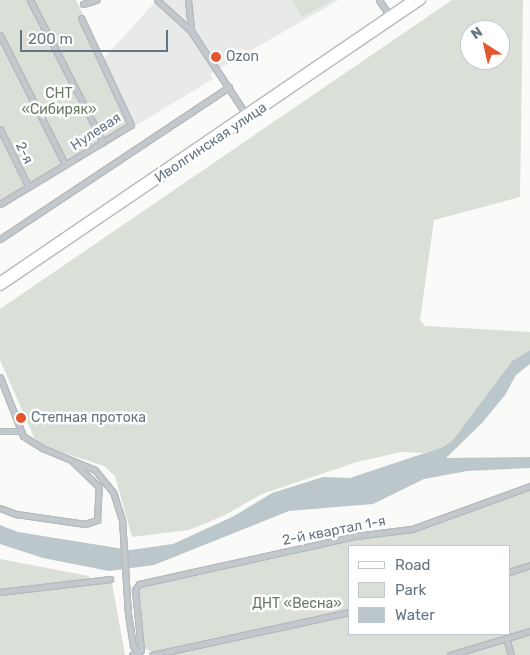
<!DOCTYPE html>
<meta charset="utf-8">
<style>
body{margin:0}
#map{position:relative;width:530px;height:655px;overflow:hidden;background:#fafaf8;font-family:Rubik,sans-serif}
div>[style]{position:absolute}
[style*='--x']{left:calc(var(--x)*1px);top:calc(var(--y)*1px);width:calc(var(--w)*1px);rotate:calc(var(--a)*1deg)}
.built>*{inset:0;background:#e8e9e9}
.green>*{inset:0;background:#dadfd7}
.water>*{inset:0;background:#bbc7cb}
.roads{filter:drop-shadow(1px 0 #b5babe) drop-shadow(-1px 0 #b5babe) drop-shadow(0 1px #b5babe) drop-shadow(0 -1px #b5babe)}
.minor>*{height:5px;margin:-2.5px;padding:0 2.5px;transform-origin:2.5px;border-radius:2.5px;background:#c3c8cc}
.major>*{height:7px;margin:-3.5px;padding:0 3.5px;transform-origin:3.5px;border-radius:3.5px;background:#fff}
.dots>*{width:14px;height:14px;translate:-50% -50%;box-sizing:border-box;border:2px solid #fff;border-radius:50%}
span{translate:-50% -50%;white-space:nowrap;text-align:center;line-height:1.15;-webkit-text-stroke:5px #fff;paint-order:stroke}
.poi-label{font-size:14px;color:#657683}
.left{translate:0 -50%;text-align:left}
.park-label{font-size:14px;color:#687a64}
.street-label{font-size:14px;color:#657683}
.legend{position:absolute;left:348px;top:545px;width:162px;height:90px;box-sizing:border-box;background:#fff;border:1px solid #c1c8cd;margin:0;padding:6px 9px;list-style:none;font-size:15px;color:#657683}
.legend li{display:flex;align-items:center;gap:10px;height:25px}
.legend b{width:25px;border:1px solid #c1c8cd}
.north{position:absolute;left:460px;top:20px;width:50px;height:50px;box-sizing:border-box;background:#fff;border:1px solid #c1c8cd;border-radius:50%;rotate:325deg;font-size:14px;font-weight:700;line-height:20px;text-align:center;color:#657683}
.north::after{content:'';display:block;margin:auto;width:18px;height:22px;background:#e4572e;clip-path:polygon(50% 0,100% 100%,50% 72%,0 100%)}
.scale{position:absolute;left:20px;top:30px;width:148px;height:22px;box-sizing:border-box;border:2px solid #657683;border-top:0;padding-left:6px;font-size:15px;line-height:18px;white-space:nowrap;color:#657683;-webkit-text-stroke:4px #fff;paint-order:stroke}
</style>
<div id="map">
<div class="built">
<div style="clip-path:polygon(157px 0,339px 0,210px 74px,213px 79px,135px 126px,103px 59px)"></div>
</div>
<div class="green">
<div style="clip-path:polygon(0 0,76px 0,135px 126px,0 208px)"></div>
<div style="clip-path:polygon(292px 0,333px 0,302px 17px)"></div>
<div style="clip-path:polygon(evenodd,452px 0,523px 0,520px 197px,434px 220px,420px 320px,425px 326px,530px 332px,530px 350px,512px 361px,453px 440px,443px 447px,423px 453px,401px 452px,357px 462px,262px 494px,223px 516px,189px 530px,132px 537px,115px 476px,104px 466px,40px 445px,34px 437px,0 360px,0 309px,452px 0,470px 30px,500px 30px,500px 60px,470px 60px,470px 30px)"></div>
<div style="clip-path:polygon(evenodd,530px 490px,530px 655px,168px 655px,166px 650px,155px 653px,145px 649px,138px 596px,143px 586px,356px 538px,408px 532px,530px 490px,349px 546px,509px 546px,509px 634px,349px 634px,349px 546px)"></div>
<div style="clip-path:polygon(0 559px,89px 576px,90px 584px,112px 583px,125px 655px,0 655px)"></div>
</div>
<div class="water">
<div style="clip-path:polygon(530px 350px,530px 364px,516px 375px,505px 395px,482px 423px,446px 458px,530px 457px,530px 468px,467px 471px,424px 479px,373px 504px,289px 511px,154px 565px,109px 571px,43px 558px,0 544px,0 525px,18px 532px,130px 550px,173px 544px,234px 516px,272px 493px,323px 477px,350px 478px,443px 447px,453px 440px,512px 361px)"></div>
</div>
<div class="roads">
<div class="minor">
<div style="--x:30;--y:0;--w:160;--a:62.8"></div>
<div style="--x:157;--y:0;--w:46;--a:42.4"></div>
<div style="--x:188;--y:0;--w:31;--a:84"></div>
<div style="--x:191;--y:31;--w:98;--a:56.6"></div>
<div style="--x:379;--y:0;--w:18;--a:56"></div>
<div style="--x:83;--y:4;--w:14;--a:-17"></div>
<div style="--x:0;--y:35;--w:144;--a:63.3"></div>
<div style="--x:0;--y:129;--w:64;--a:63.8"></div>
<div style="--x:0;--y:204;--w:153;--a:-31.1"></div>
<div style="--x:131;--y:125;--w:118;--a:-115"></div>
<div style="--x:0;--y:239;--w:275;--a:-33.6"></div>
<div style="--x:0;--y:377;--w:63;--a:68.7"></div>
<div style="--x:23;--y:436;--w:22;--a:32"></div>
<div style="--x:42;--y:448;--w:57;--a:22.5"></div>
<div style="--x:95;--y:470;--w:28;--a:51"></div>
<div style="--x:113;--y:492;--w:28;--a:72"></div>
<div style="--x:122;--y:519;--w:95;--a:86.4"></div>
<div style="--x:128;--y:614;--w:32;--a:81"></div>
<div style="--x:133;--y:646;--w:11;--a:56"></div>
<div style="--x:0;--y:431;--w:20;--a:0"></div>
<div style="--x:0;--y:508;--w:17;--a:21"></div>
<div style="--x:16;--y:514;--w:70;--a:8.2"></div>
<div style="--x:85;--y:524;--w:13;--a:-18"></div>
<div style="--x:97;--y:520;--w:33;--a:-87"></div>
<div style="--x:99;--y:487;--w:36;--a:-136"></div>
<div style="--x:509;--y:572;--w:22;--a:-18"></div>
<div style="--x:0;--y:592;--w:111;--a:-6.7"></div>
<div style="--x:507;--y:641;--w:15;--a:74"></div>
<div style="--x:132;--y:655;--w:10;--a:-29"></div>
<div style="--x:141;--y:650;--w:60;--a:-95.7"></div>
<div style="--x:135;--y:590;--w:7;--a:-56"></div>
<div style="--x:139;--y:584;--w:221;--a:-12.5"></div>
<div style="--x:355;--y:536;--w:57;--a:-7"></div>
<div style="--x:412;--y:529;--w:126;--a:-20"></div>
<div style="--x:152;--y:655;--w:202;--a:-12.3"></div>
<div style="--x:450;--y:655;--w:84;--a:-16.7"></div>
</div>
<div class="major">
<div style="--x:0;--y:280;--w:497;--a:-34.3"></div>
<div style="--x:0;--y:286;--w:509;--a:-34.19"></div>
</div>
</div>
<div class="dots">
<div style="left:216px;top:57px;background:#e4572e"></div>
<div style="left:21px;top:418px;background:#e4572e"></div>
</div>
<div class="poi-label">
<span class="left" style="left:226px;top:57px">Ozon</span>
<span class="left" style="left:31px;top:418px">Степная протока</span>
</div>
<div class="park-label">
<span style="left:59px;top:102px">СНТ<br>«Сибиряк»</span>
<span style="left:297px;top:604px">ДНТ «Весна»</span>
</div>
<div class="street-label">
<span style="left:96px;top:132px;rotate:-33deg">Нулевая</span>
<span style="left:211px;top:143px;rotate:-34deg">Иволгинская улица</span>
<span style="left:24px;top:153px;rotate:64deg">2-я</span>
<span style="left:334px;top:531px;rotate:-11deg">2-й квартал 1-я</span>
</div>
<ul class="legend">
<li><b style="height:6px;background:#fff"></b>Road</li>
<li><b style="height:14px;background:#dadfd7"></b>Park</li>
<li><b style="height:14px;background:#bbc7cb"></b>Water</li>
</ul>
<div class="north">N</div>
<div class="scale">200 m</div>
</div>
